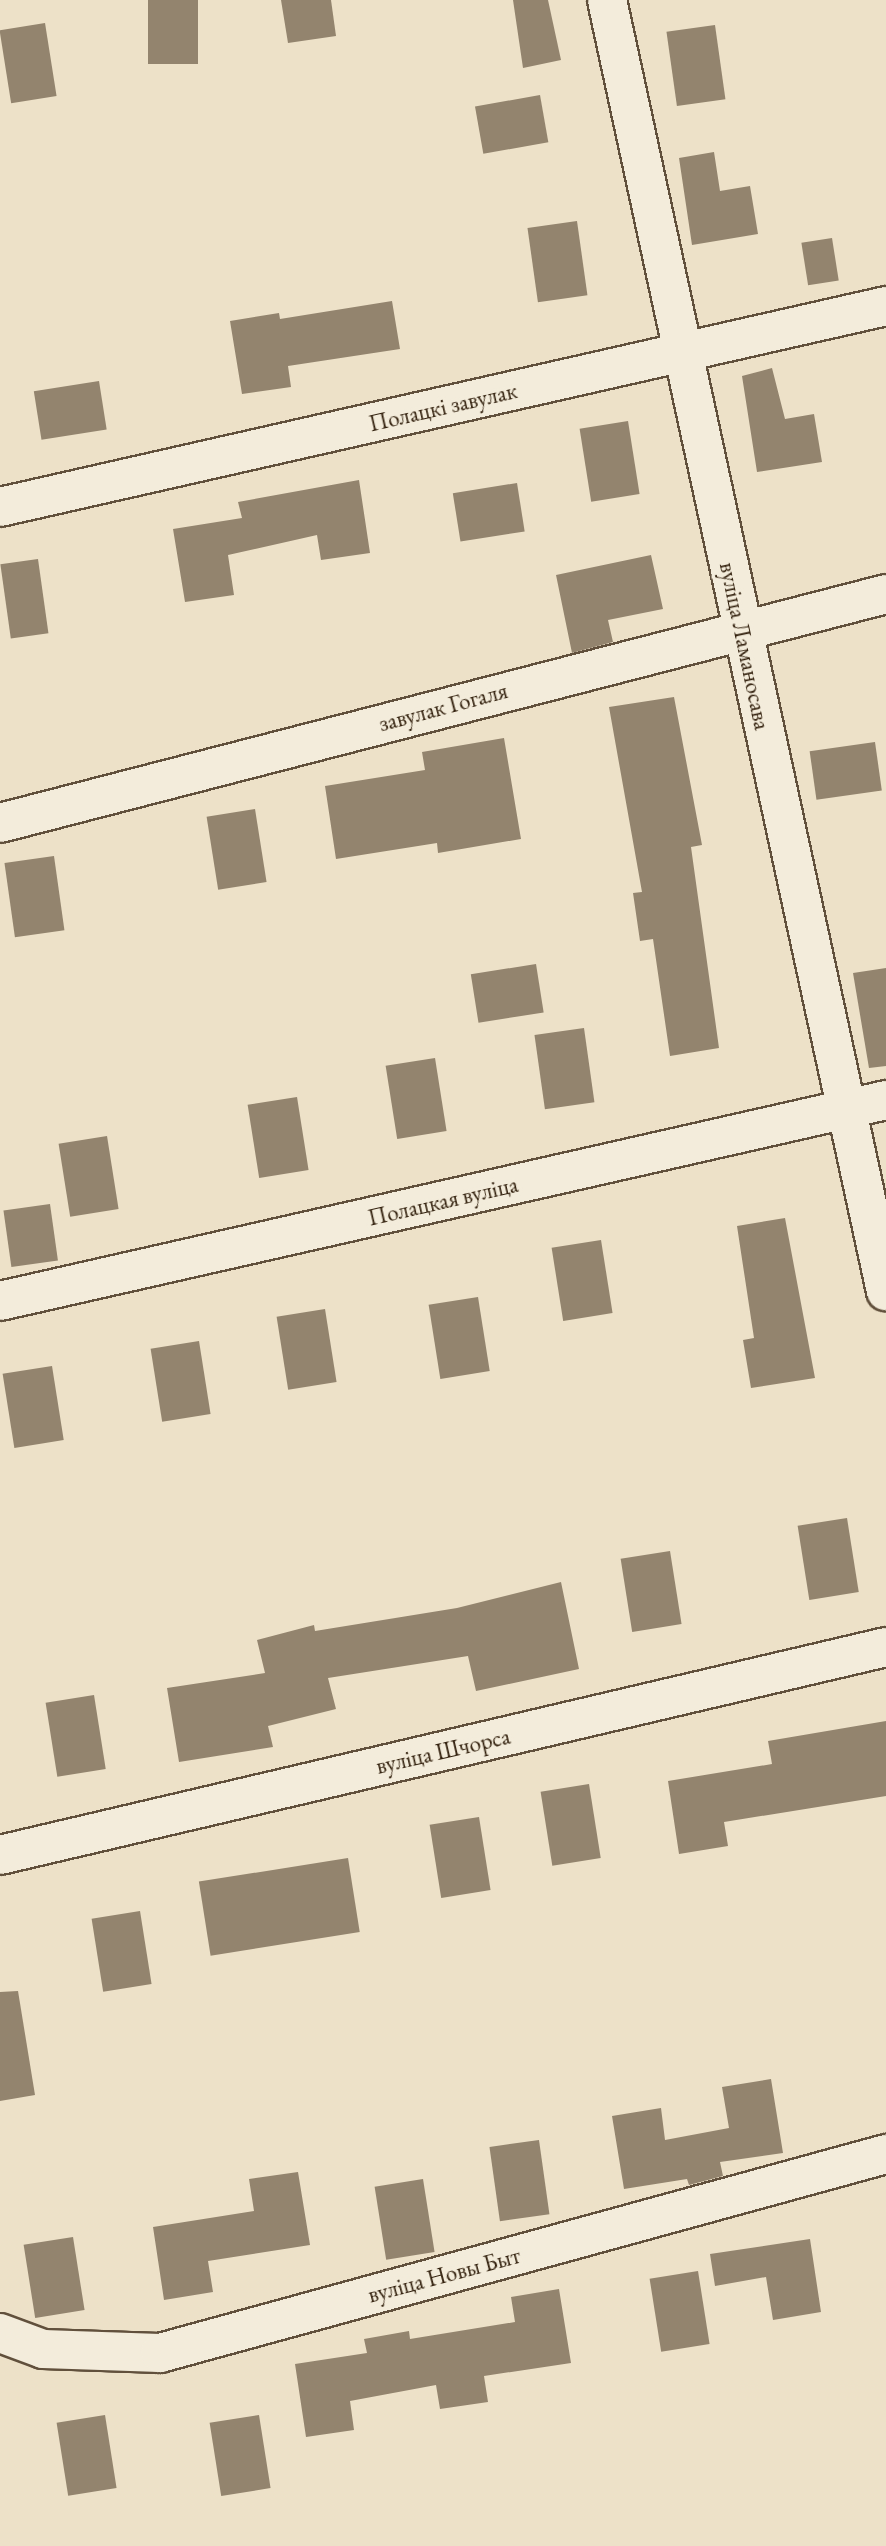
<!DOCTYPE html>
<meta charset="utf-8">
<style>
body{margin:0}
#map{position:relative;width:886px;height:2546px;overflow:hidden;background:#ede1c8;font-family:"EB Garamond",serif}
div>[style]{position:absolute}
.building>*{inset:0;background:#93846e;transform-origin:0 0}
.roads{filter:drop-shadow(2px 0 #61503c) drop-shadow(-2px 0 #61503c) drop-shadow(0 2px #61503c) drop-shadow(0 -2px #61503c)}
.street>*{height:38px;margin:-19px;padding:0 19px;transform-origin:19px;border-radius:19px;background:#f3ecdb}
span{translate:-50% -50%;white-space:nowrap;text-align:center;line-height:1.15;-webkit-text-stroke:7px #f3ecdb;paint-order:stroke}
.street-label{font-size:23px;color:#32200d}
</style>
<div id="map">
<div class="building">
<i style="left:148px;top:0;width:50px;height:64px"></i>
<i style="clip-path:polygon(281px 0,331px 0,336px 36px,288px 43px)"></i>
<i style="clip-path:polygon(513px 0,548px 0,561px 60px,523px 68px)"></i>
<i style="left:45px;top:23px;width:74px;height:46px;rotate:81deg"></i>
<i style="left:715px;top:25px;width:75px;height:49px;rotate:82deg"></i>
<i style="left:540px;top:95px;width:48px;height:66px;rotate:80deg"></i>
<i style="clip-path:polygon(714px 152px,720px 191px,750px 186px,758px 234px,692px 245px,679px 158px)"></i>
<i style="left:577px;top:221px;width:75px;height:50px;rotate:82deg"></i>
<i style="left:832px;top:238px;width:43px;height:31px;rotate:81deg"></i>
<i style="clip-path:polygon(392px 301px,400px 349px,288px 366px,291px 387px,242px 394px,230px 321px,279px 313px,280px 319px)"></i>
<i style="clip-path:polygon(772px 368px,785px 419px,814px 414px,822px 462px,757px 472px,742px 376px)"></i>
<i style="left:99px;top:381px;width:49px;height:66px;rotate:81deg"></i>
<i style="left:628px;top:421px;width:74px;height:49px;rotate:81deg"></i>
<i style="clip-path:polygon(359px 480px,370px 553px,321px 560px,317px 535px,228px 555px,234px 595px,185px 602px,173px 529px,242px 518px,238px 502px)"></i>
<i style="left:517px;top:483px;width:49px;height:65px;rotate:81deg"></i>
<i style="clip-path:polygon(651px 555px,663px 609px,608px 620px,613px 642px,572px 653px,556px 575px)"></i>
<i style="left:38px;top:559px;width:75px;height:38px;rotate:82deg"></i>
<i style="clip-path:polygon(674px 697px,702px 845px,691px 847px,719px 1048px,670px 1056px,653px 939px,640px 941px,633px 893px,642px 892px,609px 707px)"></i>
<i style="clip-path:polygon(504px 738px,521px 839px,438px 853px,437px 843px,336px 859px,325px 786px,425px 770px,422px 752px)"></i>
<i style="left:875px;top:742px;width:49px;height:66px;rotate:82deg"></i>
<i style="left:255px;top:809px;width:74px;height:49px;rotate:81deg"></i>
<i style="left:54px;top:856px;width:75px;height:50px;rotate:82deg"></i>
<i style="left:536px;top:964px;width:49px;height:66px;rotate:81deg"></i>
<i style="clip-path:polygon(886px 968px,886px 1066px,869px 1068px,853px 973px)"></i>
<i style="left:584px;top:1028px;width:75px;height:50px;rotate:82deg"></i>
<i style="left:435px;top:1058px;width:74px;height:50px;rotate:81deg"></i>
<i style="left:297px;top:1097px;width:74px;height:50px;rotate:81deg"></i>
<i style="left:107px;top:1136px;width:74px;height:49px;rotate:81deg"></i>
<i style="left:50px;top:1204px;width:57px;height:47px;rotate:82deg"></i>
<i style="clip-path:polygon(785px 1218px,815px 1378px,751px 1388px,743px 1340px,754px 1338px,737px 1226px)"></i>
<i style="left:601px;top:1240px;width:74px;height:50px;rotate:81deg"></i>
<i style="left:478px;top:1297px;width:75px;height:50px;rotate:81deg"></i>
<i style="left:325px;top:1309px;width:74px;height:49px;rotate:81deg"></i>
<i style="left:199px;top:1341px;width:74px;height:49px;rotate:81deg"></i>
<i style="left:52px;top:1366px;width:75px;height:50px;rotate:81deg"></i>
<i style="left:847px;top:1518px;width:75px;height:50px;rotate:81deg"></i>
<i style="left:670px;top:1551px;width:74px;height:50px;rotate:81deg"></i>
<i style="clip-path:polygon(561px 1582px,579px 1669px,476px 1691px,468px 1656px,328px 1678px,336px 1709px,268px 1726px,273px 1747px,179px 1762px,167px 1688px,265px 1673px,257px 1640px,314px 1625px,315px 1631px,457px 1608px)"></i>
<i style="left:94px;top:1695px;width:75px;height:49px;rotate:81deg"></i>
<i style="clip-path:polygon(886px 1721px,886px 1796px,724px 1822px,728px 1846px,679px 1854px,668px 1781px,772px 1764px,768px 1741px)"></i>
<i style="left:589px;top:1784px;width:75px;height:49px;rotate:81deg"></i>
<i style="left:479px;top:1817px;width:74px;height:50px;rotate:81deg"></i>
<i style="left:348px;top:1858px;width:75px;height:151px;rotate:81deg"></i>
<i style="left:140px;top:1911px;width:74px;height:49px;rotate:81deg"></i>
<i style="clip-path:polygon(18px 1991px,35px 2095px,0 2101px,0 1992px)"></i>
<i style="clip-path:polygon(771px 2079px,783px 2153px,720px 2162px,723px 2176px,689px 2185px,687px 2179px,624px 2189px,612px 2116px,661px 2108px,665px 2140px,729px 2128px,722px 2087px)"></i>
<i style="left:539px;top:2140px;width:75px;height:50px;rotate:82deg"></i>
<i style="clip-path:polygon(298px 2172px,310px 2245px,208px 2261px,213px 2292px,164px 2300px,153px 2227px,254px 2211px,249px 2179px)"></i>
<i style="left:423px;top:2179px;width:74px;height:49px;rotate:81deg"></i>
<i style="left:73px;top:2237px;width:74px;height:50px;rotate:81deg"></i>
<i style="clip-path:polygon(810px 2239px,821px 2312px,773px 2320px,766px 2277px,715px 2286px,710px 2254px)"></i>
<i style="left:698px;top:2271px;width:74px;height:49px;rotate:81deg"></i>
<i style="clip-path:polygon(559px 2289px,571px 2363px,484px 2376px,488px 2402px,440px 2409px,436px 2385px,350px 2401px,354px 2430px,306px 2437px,295px 2364px,367px 2353px,364px 2339px,409px 2331px,410px 2339px,515px 2322px,511px 2297px)"></i>
<i style="left:105px;top:2415px;width:74px;height:49px;rotate:81deg"></i>
<i style="left:259px;top:2415px;width:74px;height:50px;rotate:81deg"></i>
</div>
<div class="roads">
<div class="street">
<i style="left:607px;top:0;width:1321px;rotate:77.81deg"></i>
<i style="left:0;top:507px;width:909px;rotate:-12.78deg"></i>
<i style="left:0;top:823px;width:915px;rotate:-14.49deg"></i>
<i style="left:0;top:1301px;width:909px;rotate:-12.78deg"></i>
<i style="left:0;top:1855px;width:910px;rotate:-13.21deg"></i>
<i style="left:0;top:2333px;width:46px;rotate:20.4deg"></i>
<i style="left:43px;top:2349px;width:117px;rotate:2deg"></i>
<i style="left:160px;top:2353px;width:753px;rotate:-15.33deg"></i>
</div>
</div>
<div class="street-label">
<span style="left:443px;top:407px;rotate:-13deg">Полацкі завулак</span>
<span style="left:745px;top:646px;rotate:78deg">вуліца Ламаносава</span>
<span style="left:443px;top:707px;rotate:-15deg">завулак Гогаля</span>
<span style="left:443px;top:1201px;rotate:-13deg">Полацкая вуліца</span>
<span style="left:443px;top:1751px;rotate:-13deg">вуліца Шчорса</span>
<span style="left:444px;top:2275px;rotate:-15deg">вуліца Новы Быт</span>
</div>
</div>
